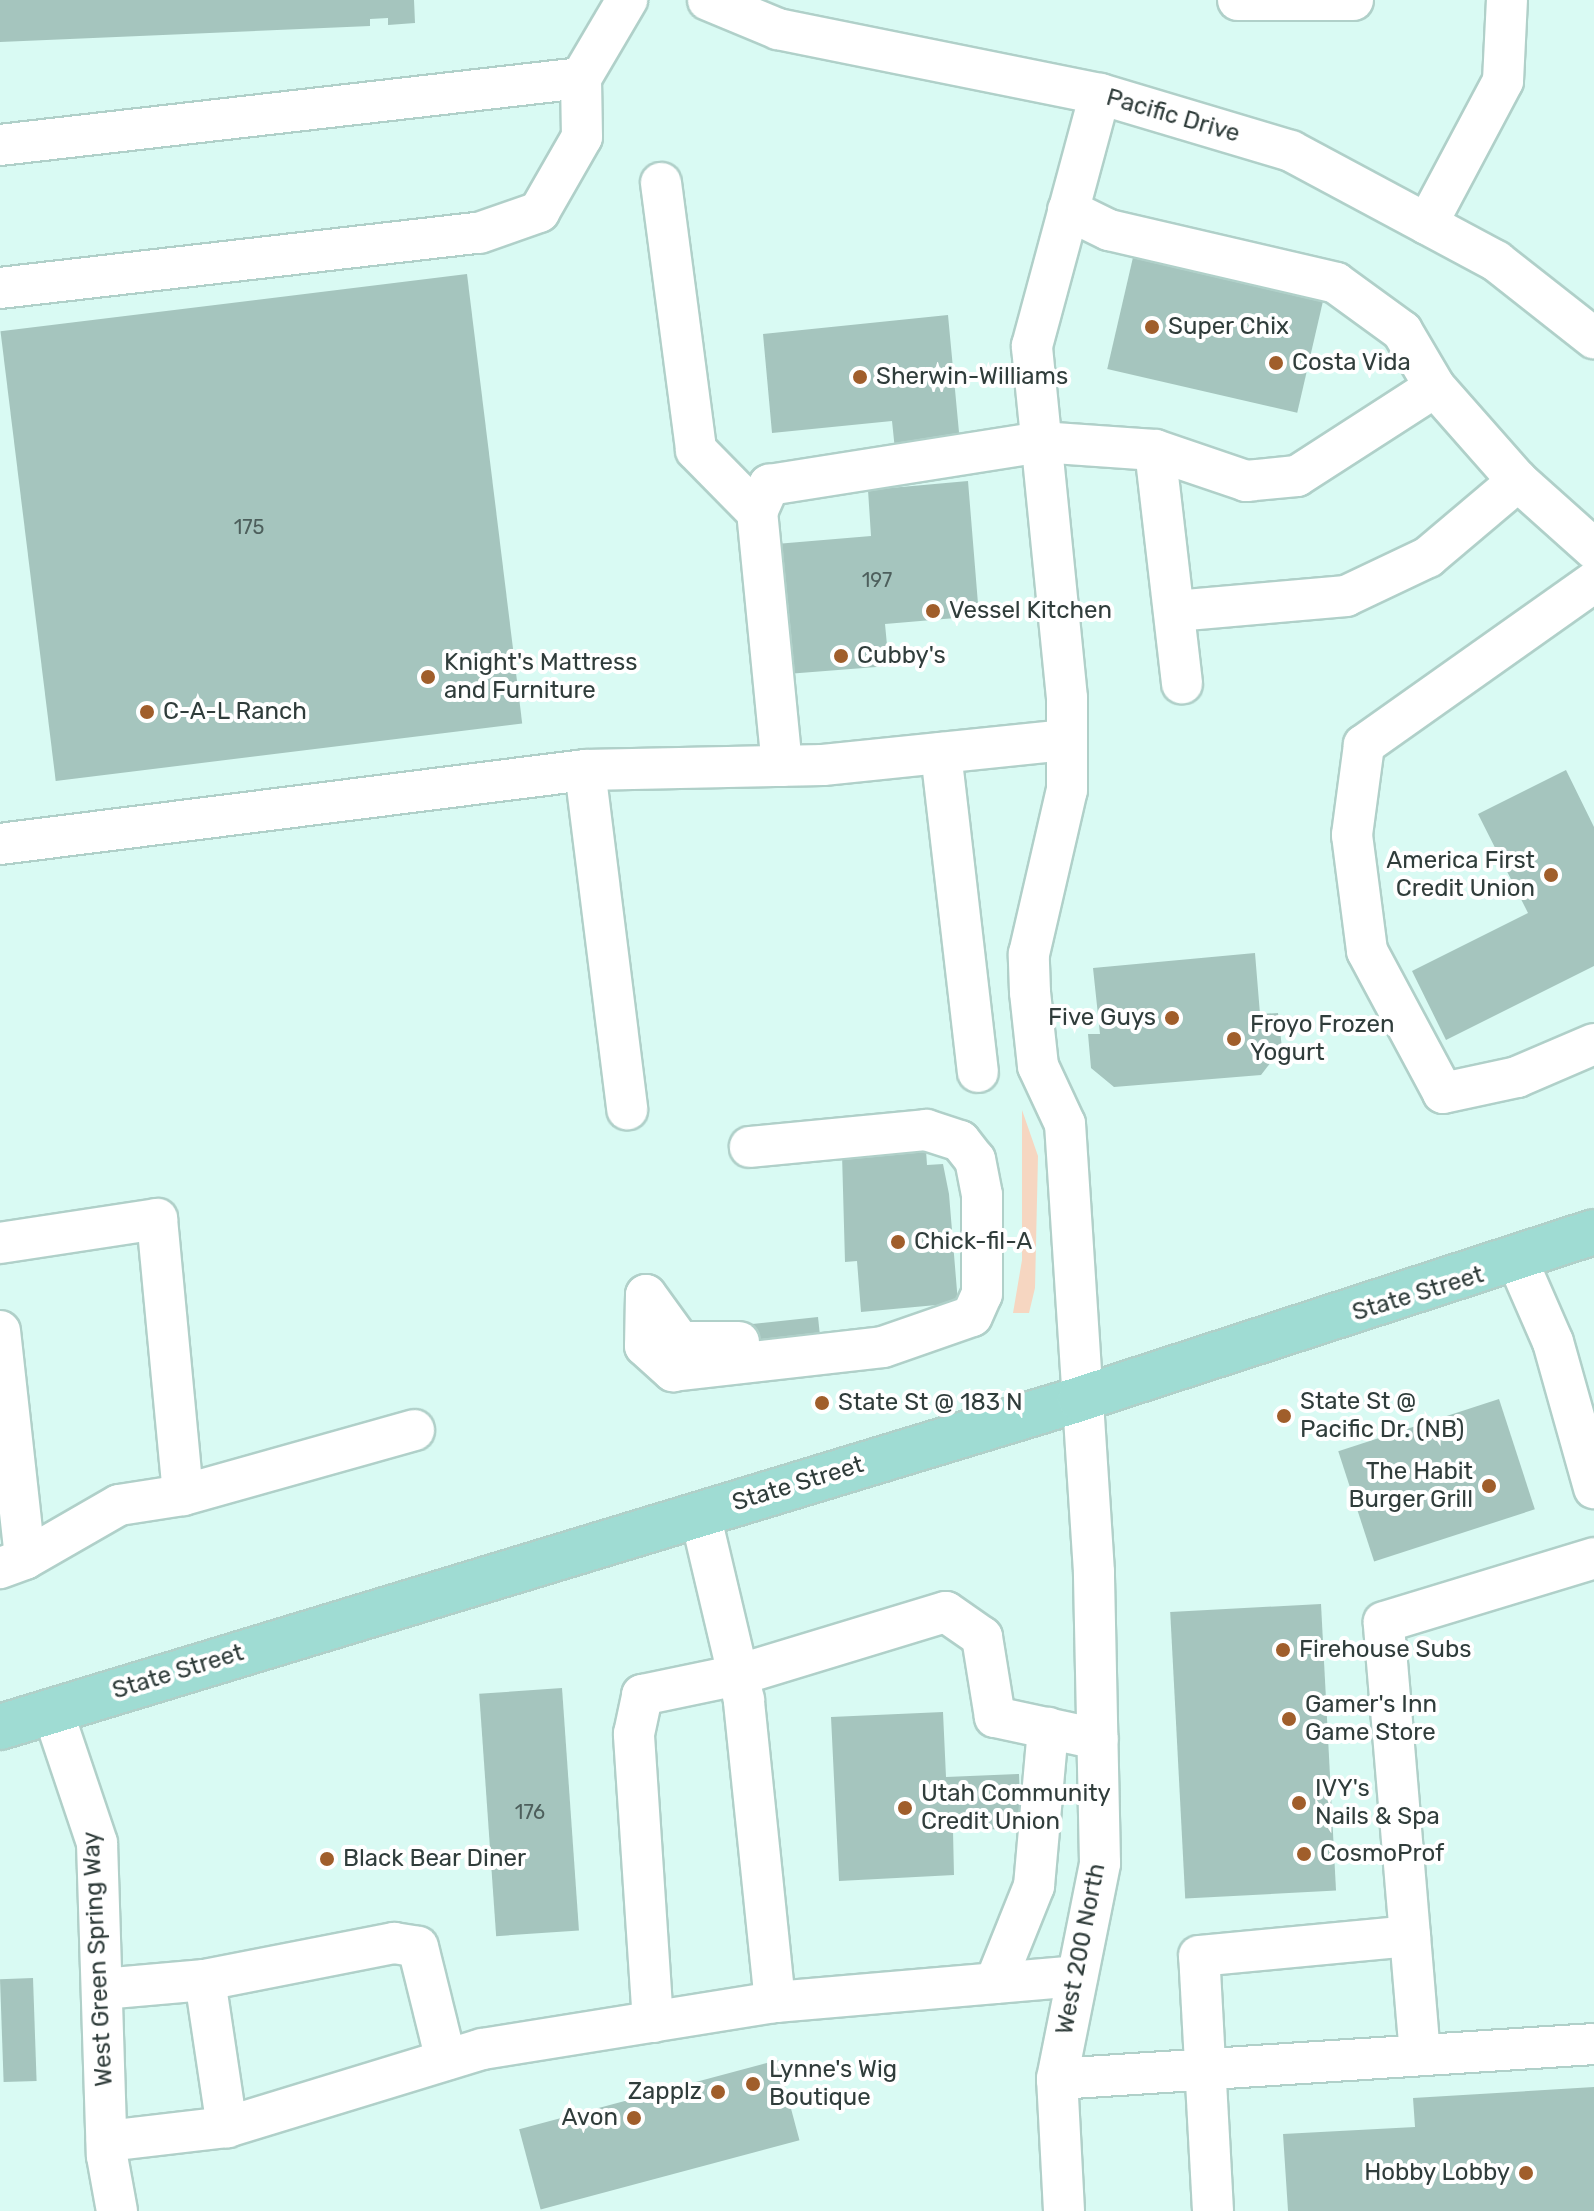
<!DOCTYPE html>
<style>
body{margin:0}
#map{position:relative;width:1594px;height:2211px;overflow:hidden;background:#d9faf3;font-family:Rubik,sans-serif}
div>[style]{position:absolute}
.green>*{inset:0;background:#f6d6c1}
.building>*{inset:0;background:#a5c5be;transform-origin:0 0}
.roads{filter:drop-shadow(2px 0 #b0d0c9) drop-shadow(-2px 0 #b0d0c9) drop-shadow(0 2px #b0d0c9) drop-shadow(0 -2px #b0d0c9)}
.minor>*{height:40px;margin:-20px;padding:0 20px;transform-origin:20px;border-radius:20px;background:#fff}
.major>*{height:44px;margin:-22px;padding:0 22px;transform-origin:22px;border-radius:22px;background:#9fdcd3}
.dots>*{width:22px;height:22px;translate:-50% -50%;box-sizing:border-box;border:4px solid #fff;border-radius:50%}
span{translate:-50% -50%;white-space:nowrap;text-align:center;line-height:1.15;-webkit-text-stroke:8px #fff;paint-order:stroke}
.number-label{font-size:20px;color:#4d5f5c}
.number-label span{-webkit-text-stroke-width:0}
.street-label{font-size:24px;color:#303d3b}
.poi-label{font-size:24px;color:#303d3b}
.left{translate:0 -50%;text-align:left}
.right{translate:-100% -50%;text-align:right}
</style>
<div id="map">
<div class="green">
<i style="clip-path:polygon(1022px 1110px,1038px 1156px,1035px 1288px,1029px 1313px,1013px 1313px,1022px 1260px)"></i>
</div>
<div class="building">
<i style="clip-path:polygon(0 0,414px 0,415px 23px,388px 25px,388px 18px,370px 19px,370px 26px,0 42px)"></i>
<i style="left:1134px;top:253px;width:195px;height:119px;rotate:13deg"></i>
<i style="left:467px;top:274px;width:453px;height:470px;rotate:83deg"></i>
<i style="clip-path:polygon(948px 315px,960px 443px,895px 450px,892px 421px,772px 433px,763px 334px)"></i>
<i style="clip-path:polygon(968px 481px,979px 616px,885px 624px,889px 666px,787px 674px,776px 544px,871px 536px,868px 490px)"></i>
<i style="clip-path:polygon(1566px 770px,1594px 827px,1594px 966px,1446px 1040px,1412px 971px,1528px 913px,1478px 814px)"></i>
<i style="clip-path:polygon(1255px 953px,1260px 1014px,1278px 1013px,1282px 1048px,1261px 1075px,1114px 1087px,1091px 1068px,1088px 1034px,1100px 1034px,1093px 968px)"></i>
<i style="clip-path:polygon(926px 1150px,927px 1165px,943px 1164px,949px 1194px,958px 1303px,861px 1312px,857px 1261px,845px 1262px,842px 1154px)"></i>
<i style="clip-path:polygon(818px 1317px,823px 1364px,716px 1328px)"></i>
<i style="left:1499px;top:1399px;width:116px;height:169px;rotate:72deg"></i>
<i style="left:1321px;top:1604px;width:287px;height:151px;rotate:87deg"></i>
<i style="left:562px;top:1688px;width:243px;height:83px;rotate:86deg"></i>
<i style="clip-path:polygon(943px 1712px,946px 1777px,1019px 1774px,1021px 1828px,953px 1831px,954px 1875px,839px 1881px,831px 1717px)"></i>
<i style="left:33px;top:1978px;width:103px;height:33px;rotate:88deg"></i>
<i style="left:778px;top:2060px;width:83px;height:268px;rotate:75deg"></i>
<i style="clip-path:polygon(1594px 2087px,1594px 2211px,1288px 2211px,1283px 2134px,1415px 2127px,1413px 2098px)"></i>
</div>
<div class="roads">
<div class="minor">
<i style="left:708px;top:0;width:76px;rotate:22.5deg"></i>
<i style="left:778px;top:29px;width:328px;rotate:11.4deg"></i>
<i style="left:1100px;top:94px;width:199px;rotate:16.6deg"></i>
<i style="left:1291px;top:151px;width:233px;rotate:28.2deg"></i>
<i style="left:1496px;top:261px;width:125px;rotate:38.2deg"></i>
<i style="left:1238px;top:0;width:115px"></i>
<i style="left:0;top:145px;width:585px;rotate:-6.58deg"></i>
<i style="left:661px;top:183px;width:269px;rotate:82.5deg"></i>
<i style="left:696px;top:450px;width:87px;rotate:45.5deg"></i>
<i style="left:1068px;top:210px;width:46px;rotate:26deg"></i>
<i style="left:1109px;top:230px;width:233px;rotate:13.1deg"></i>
<i style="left:1336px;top:283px;width:82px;rotate:36deg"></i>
<i style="left:1402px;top:331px;width:65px;rotate:59.5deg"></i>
<i style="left:1427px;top:224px;width:162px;rotate:-62deg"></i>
<i style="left:1503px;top:81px;width:81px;rotate:-87.2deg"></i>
<i style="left:0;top:288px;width:482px;rotate:-6.6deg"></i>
<i style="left:479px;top:233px;width:64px;rotate:-19.3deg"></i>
<i style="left:539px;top:212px;width:86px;rotate:-60.2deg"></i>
<i style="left:582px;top:137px;width:59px;rotate:-91deg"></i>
<i style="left:581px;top:78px;width:91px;rotate:-59.5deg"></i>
<i style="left:1155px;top:450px;width:235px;rotate:83.4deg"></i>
<i style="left:1594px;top:582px;width:282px;rotate:144.7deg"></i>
<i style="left:1364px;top:745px;width:91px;rotate:97.6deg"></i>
<i style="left:1352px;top:835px;width:117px;rotate:82.6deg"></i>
<i style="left:1367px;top:951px;width:161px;rotate:61.8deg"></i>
<i style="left:1443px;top:1093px;width:76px;rotate:-12.2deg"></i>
<i style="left:1517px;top:1077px;width:84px;rotate:-23.2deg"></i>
<i style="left:1175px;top:611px;width:172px;rotate:-5deg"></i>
<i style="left:1346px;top:596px;width:91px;rotate:-25.4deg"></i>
<i style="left:1428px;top:557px;width:118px;rotate:-40.2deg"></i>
<i style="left:941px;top:753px;width:321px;rotate:83.4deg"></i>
<i style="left:782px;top:766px;width:255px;rotate:-95.6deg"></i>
<i style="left:757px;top:512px;width:30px;rotate:-66deg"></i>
<i style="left:769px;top:485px;width:274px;rotate:-9deg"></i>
<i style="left:1040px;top:442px;width:115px;rotate:4deg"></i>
<i style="left:1155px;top:450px;width:96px;rotate:18.8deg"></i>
<i style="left:1246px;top:481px;width:51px;rotate:-5.6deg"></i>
<i style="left:1297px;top:476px;width:164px;rotate:-32.8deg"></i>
<i style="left:1435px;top:387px;width:125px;rotate:48.6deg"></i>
<i style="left:1518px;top:481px;width:102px;rotate:41.8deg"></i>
<i style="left:585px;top:770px;width:342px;rotate:82.9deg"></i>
<i style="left:0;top:844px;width:590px;rotate:-7.21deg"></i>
<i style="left:585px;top:770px;width:238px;rotate:-1.2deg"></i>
<i style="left:823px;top:765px;width:245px;rotate:-5.9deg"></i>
<i style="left:0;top:1243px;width:159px;rotate:-8.7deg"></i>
<i style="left:157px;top:1219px;width:277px;rotate:84.6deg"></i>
<i style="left:183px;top:1495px;width:240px;rotate:-15.7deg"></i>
<i style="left:1518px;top:1262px;width:87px;rotate:66.4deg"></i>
<i style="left:1553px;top:1342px;width:152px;rotate:74.3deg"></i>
<i style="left:646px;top:1295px;width:51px;rotate:91.1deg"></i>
<i style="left:645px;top:1346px;width:38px;rotate:42deg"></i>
<i style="left:673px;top:1371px;width:211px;rotate:-6.5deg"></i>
<i style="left:883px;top:1347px;width:94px;rotate:-19.2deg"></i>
<i style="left:972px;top:1316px;width:24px;rotate:-66deg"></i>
<i style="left:982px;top:1294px;width:99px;rotate:-90deg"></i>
<i style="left:982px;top:1195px;width:36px;rotate:-101deg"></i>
<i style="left:975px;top:1160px;width:24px;rotate:-128deg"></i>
<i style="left:960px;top:1141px;width:36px;rotate:-162deg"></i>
<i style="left:926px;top:1130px;width:177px;rotate:174.5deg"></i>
<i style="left:646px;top:1295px;width:58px;rotate:54.1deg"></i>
<i style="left:680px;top:1342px;width:59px"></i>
<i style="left:0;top:1331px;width:229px;rotate:83.7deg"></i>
<i style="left:25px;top:1559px;width:27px;rotate:160deg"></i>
<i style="left:25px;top:1559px;width:108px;rotate:-29.9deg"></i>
<i style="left:119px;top:1505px;width:65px;rotate:-8.9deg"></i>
<i style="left:53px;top:1712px;width:138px;rotate:71.4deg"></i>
<i style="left:97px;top:1843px;width:313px;rotate:88.2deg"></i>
<i style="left:107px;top:2156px;width:56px;rotate:79.7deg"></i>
<i style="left:205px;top:1980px;width:193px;rotate:-11.1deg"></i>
<i style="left:394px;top:1943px;width:24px;rotate:9deg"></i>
<i style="left:418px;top:1947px;width:116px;rotate:76.1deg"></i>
<i style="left:995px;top:1983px;width:105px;rotate:-68.1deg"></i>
<i style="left:1034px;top:1886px;width:159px;rotate:-84.9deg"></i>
<i style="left:102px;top:1989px;width:103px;rotate:-5deg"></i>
<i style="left:205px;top:1980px;width:149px;rotate:81.5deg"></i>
<i style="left:227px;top:2127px;width:121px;rotate:173.3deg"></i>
<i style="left:775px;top:2002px;width:303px;rotate:-4.9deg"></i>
<i style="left:653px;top:2022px;width:289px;rotate:-93.8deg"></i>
<i style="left:634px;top:1734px;width:40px;rotate:-78deg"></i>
<i style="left:642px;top:1695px;width:98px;rotate:-11.8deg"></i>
<i style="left:738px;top:1675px;width:217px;rotate:-16.9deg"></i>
<i style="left:946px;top:1612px;width:44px;rotate:34.8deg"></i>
<i style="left:982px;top:1637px;width:81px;rotate:80.8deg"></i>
<i style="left:995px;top:1717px;width:105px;rotate:12.1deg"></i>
<i style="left:1420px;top:2055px;width:434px;rotate:-94.8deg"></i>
<i style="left:1384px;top:1622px;width:220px;rotate:-16.9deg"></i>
<i style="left:1057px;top:2079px;width:538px;rotate:-3.73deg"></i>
<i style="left:227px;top:2127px;width:267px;rotate:-17deg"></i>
<i style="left:482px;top:2049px;width:297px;rotate:-9.1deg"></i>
<i style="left:775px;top:2002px;width:304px;rotate:-95.9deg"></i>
<i style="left:744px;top:1700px;width:191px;rotate:-103.3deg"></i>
<i style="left:1064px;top:2211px;width:132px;rotate:-93deg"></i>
<i style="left:1057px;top:2079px;width:220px;rotate:-78.7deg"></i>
<i style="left:1100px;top:1863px;width:291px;rotate:-91.2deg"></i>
<i style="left:1094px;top:1572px;width:449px;rotate:-93.7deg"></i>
<i style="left:1065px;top:1124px;width:64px;rotate:-115deg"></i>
<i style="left:1038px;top:1066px;width:74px;rotate:-96.2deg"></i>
<i style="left:1030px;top:992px;width:38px;rotate:-92deg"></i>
<i style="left:1029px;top:954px;width:168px;rotate:-77deg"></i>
<i style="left:1067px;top:790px;width:92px;rotate:-90deg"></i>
<i style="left:1067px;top:698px;width:354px;rotate:-95.7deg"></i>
<i style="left:1032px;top:346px;width:261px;rotate:-74.9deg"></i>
<i style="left:1213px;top:2211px;width:255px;rotate:-93.1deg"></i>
<i style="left:1199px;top:1956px;width:212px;rotate:-5.4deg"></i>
</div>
<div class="major">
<i style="left:0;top:1727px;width:1129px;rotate:-16.89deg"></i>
<i style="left:1080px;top:1399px;width:540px;rotate:-18deg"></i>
</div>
</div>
<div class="dots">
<i style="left:1152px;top:327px;background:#a05e2b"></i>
<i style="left:1276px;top:363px;background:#a05e2b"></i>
<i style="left:860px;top:377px;background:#a05e2b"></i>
<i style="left:933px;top:611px;background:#a05e2b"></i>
<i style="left:841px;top:656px;background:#a05e2b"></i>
<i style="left:428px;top:677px;background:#a05e2b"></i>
<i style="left:147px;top:712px;background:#a05e2b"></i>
<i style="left:1551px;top:875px;background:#a05e2b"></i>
<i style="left:1172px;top:1018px;background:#a05e2b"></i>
<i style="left:1234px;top:1039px;background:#a05e2b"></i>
<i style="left:898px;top:1242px;background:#a05e2b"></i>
<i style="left:822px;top:1403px;background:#a05e2b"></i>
<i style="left:1284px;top:1416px;background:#a05e2b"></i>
<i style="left:1489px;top:1486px;background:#a05e2b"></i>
<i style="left:1283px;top:1650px;background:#a05e2b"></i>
<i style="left:1289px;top:1719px;background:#a05e2b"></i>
<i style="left:1299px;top:1803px;background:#a05e2b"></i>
<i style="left:905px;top:1808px;background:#a05e2b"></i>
<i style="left:1304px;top:1854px;background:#a05e2b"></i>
<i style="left:327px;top:1859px;background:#a05e2b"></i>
<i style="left:753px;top:2084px;background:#a05e2b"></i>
<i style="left:718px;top:2092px;background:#a05e2b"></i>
<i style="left:634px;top:2118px;background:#a05e2b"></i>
<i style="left:1526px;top:2173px;background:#a05e2b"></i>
</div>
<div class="number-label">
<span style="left:249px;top:527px">175</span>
<span style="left:877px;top:580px">197</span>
<span style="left:530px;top:1812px">176</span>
</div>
<div class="street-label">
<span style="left:1173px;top:116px;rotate:16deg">Pacific Drive</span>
<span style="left:1418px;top:1294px;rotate:-17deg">State Street</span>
<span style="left:798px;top:1484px;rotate:-17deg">State Street</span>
<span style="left:178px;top:1672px;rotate:-17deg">State Street</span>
<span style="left:1081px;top:1949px;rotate:-79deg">West 200 North</span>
<span style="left:98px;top:1959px;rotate:-93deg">West Green Spring Way</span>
</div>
<div class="poi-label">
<span class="left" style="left:1168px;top:327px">Super Chix</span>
<span class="left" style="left:1292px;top:363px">Costa Vida</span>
<span class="left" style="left:876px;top:377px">Sherwin-Williams</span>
<span class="left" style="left:949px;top:611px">Vessel Kitchen</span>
<span class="left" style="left:857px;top:656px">Cubby's</span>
<span class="left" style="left:444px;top:677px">Knight's Mattress<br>and Furniture</span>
<span class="left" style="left:163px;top:712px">C-A-L Ranch</span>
<span class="right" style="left:1535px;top:875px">America First<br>Credit Union</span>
<span class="right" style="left:1156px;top:1018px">Five Guys</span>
<span class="left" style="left:1250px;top:1039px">Froyo Frozen<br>Yogurt</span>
<span class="left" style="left:914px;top:1242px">Chick-fil-A</span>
<span class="left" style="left:1300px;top:1416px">State St @<br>Pacific Dr. (NB)</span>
<span class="left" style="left:838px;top:1403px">State St @ 183 N</span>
<span class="right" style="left:1473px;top:1486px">The Habit<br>Burger Grill</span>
<span class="left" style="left:1299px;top:1650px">Firehouse Subs</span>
<span class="left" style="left:1305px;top:1719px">Gamer's Inn<br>Game Store</span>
<span class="left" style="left:1315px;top:1803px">IVY's<br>Nails &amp; Spa</span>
<span class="left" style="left:921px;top:1808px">Utah Community<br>Credit Union</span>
<span class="left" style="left:1320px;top:1854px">CosmoProf</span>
<span class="left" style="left:343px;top:1859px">Black Bear Diner</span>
<span class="left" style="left:769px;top:2084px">Lynne's Wig<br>Boutique</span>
<span class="right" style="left:702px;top:2092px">Zapplz</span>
<span class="right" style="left:618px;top:2118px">Avon</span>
<span class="right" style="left:1510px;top:2173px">Hobby Lobby</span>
</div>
</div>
